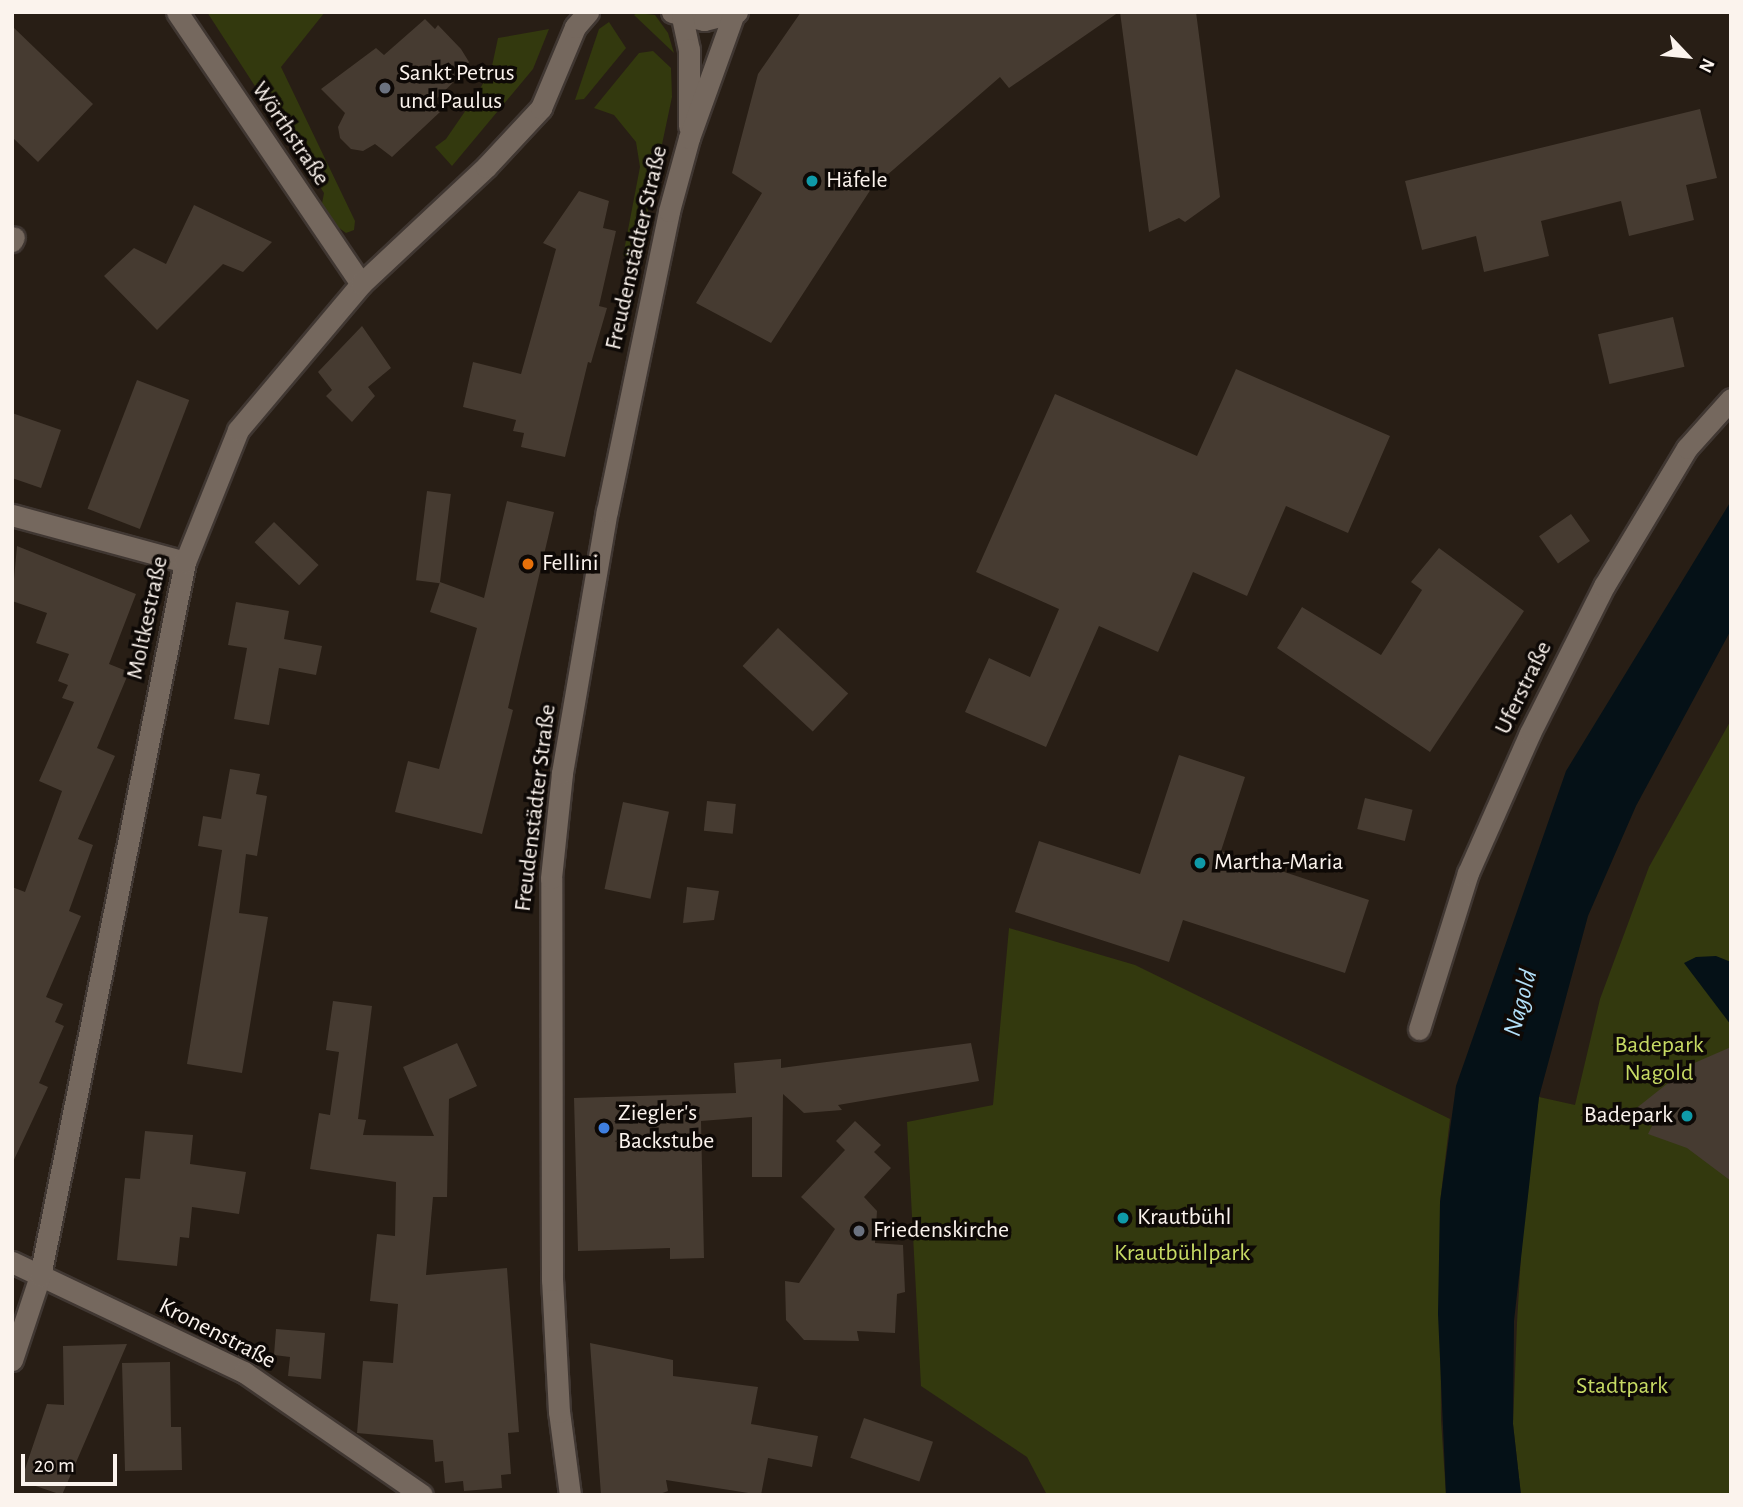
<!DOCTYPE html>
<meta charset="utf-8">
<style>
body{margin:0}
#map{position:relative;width:1743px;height:1507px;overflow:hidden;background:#281e15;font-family:"Alegreya Sans",sans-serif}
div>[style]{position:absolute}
.green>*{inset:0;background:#33390e}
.water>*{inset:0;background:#051117}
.building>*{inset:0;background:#463b31;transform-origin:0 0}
.roads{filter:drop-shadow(2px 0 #403732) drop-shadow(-2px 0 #403732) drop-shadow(0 2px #403732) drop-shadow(0 -2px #403732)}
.minor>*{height:21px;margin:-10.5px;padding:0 10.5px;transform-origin:10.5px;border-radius:10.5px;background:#75685e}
.dots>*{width:19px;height:19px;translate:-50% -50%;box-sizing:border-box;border:4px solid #0e0906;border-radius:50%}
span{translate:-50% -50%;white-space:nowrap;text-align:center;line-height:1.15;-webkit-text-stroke:7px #0e0906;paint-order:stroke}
.poi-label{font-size:24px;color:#fbf3ed}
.left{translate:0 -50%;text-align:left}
.right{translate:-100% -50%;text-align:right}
.street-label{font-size:24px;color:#fbf3ed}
.park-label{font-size:24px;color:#c7da64}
.water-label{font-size:26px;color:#b3e0f9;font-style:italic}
.frame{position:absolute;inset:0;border:14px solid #fbf3ed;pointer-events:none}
.north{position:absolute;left:1652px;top:21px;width:70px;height:70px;-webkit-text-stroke:5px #0e0906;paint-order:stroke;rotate:116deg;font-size:19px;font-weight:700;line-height:28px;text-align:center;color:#fbf3ed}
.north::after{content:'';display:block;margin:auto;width:24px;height:32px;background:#fbf3ed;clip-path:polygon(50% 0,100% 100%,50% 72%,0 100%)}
.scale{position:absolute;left:21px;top:1454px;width:96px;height:32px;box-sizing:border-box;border:4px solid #fbf3ed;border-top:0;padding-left:9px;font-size:21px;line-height:24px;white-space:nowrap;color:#fbf3ed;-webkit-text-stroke:5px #0e0906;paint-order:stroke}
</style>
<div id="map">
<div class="green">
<i style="clip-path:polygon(207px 12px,325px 12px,281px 67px,355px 221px,354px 230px,346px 233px,320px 214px,324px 193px)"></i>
<i style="clip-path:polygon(637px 13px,655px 15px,668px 33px,674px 53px,634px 15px)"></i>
<i style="clip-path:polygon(609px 22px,626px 48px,584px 99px,575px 100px,599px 29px)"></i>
<i style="clip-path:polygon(549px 29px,533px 69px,452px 166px,435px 147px,446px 139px,479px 91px,492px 66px,498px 38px)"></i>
<i style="clip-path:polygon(653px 51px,671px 68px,672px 97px,638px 258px,623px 256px,640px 167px,636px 142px,614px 115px,594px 108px,639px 53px)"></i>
<i style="clip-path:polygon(1731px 720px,1731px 1495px,1521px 1495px,1513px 1424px,1517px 1323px,1524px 1204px,1539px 1097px,1575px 1105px,1600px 999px,1649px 867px)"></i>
<i style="clip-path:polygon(1009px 928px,1135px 965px,1450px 1119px,1440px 1202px,1441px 1420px,1446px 1495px,1047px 1495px,1027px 1457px,921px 1386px,907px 1122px,993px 1105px)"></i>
</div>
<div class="water">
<i style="clip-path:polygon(1731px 501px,1731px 630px,1636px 806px,1588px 916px,1539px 1097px,1514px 1321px,1513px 1424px,1521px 1495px,1446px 1495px,1438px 1314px,1440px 1202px,1456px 1086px,1566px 771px)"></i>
<i style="clip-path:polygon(1716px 956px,1731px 962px,1731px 1025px,1684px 963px,1696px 957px)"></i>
</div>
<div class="building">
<i style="clip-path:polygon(801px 12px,1119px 12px,1009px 88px,1000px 77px,871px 189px,771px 343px,696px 303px,762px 193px,732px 173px,758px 74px)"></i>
<i style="clip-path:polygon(1120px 12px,1196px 12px,1220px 197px,1185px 222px,1179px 218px,1149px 232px)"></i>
<i style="clip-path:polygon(425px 19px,435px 29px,438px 25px,461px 49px,469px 62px,463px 73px,431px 104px,440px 112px,392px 157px,375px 144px,363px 151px,351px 149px,340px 138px,338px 127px,345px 113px,321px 89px,376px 48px,384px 55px)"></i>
<i style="clip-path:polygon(12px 26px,93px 104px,38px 162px,12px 137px)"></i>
<i style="clip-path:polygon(1700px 109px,1717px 178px,1686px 185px,1694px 220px,1629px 236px,1621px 201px,1541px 221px,1549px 256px,1484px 272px,1476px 236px,1422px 250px,1405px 181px)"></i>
<i style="clip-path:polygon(579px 191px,609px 201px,603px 228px,616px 231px,599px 306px,607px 308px,591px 363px,588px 362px,565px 457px,521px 447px,524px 433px,513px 431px,516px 420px,463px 407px,473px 362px,521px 374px,556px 249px,543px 243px)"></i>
<i style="clip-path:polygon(194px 205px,272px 242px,243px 272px,223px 264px,157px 330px,104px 276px,134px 248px,166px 264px)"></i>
<i style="left:1673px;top:317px;width:51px;height:77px;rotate:77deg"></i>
<i style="clip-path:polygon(362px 326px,391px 368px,368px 387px,375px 396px,352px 422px,326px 396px,332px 390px,318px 372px)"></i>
<i style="clip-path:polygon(1236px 369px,1390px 436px,1348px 533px,1286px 506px,1247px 596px,1193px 572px,1158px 652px,1099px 626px,1046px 747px,965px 712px,989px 658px,1030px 677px,1059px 609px,976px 572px,1055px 394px,1197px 456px)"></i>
<i style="left:137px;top:380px;width:56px;height:138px;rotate:21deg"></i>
<i style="clip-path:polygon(12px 413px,61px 430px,41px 488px,12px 478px)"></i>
<i style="left:427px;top:491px;width:24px;height:90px;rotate:7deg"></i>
<i style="clip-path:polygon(507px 501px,554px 512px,508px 708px,513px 710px,482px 834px,395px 812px,408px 761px,439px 769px,477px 628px,430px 612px,440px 582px,484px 598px)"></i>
<i style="left:1571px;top:514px;width:33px;height:39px;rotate:55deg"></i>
<i style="left:274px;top:522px;width:62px;height:28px;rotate:44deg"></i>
<i style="clip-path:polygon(17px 546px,136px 594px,109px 664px,129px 672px,97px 748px,115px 756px,78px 839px,93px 845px,69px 911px,81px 916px,46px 997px,63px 1004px,55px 1022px,64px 1026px,39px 1083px,48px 1087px,12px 1164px,12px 887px,25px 892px,62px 791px,39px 781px,74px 702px,62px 698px,68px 685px,58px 681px,69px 654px,36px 643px,47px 613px,12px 601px)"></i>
<i style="clip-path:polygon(1439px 548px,1524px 611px,1430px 752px,1277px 648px,1302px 607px,1381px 655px,1422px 590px,1411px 582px)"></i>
<i style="clip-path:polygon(236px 602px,289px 611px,284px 639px,322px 646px,316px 675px,279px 668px,269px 725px,234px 719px,247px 648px,228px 645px)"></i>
<i style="left:778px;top:628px;width:96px;height:52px;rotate:43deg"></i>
<i style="clip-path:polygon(1179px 755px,1245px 777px,1221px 851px,1369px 900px,1345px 973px,1183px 920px,1169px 962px,1015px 912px,1039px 841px,1140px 874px)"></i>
<i style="clip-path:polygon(230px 769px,260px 774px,256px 794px,267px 796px,257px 856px,246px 854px,239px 913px,268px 917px,242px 1073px,187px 1064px,222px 850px,198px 846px,203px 816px,221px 819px)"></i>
<i style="left:1365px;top:798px;width:49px;height:32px;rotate:14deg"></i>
<i style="left:707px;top:801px;width:29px;height:30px;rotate:6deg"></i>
<i style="left:623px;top:802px;width:47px;height:89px;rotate:12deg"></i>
<i style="clip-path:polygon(687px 887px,719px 891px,714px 920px,683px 923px)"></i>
<i style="clip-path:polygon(333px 1001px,372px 1006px,358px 1119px,366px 1120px,363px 1135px,434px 1136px,403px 1067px,457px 1043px,477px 1086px,449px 1099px,447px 1197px,433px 1197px,426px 1275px,507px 1268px,519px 1432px,508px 1433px,511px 1474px,501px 1475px,502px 1488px,464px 1491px,463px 1481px,445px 1483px,443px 1461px,435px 1462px,433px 1440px,357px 1433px,363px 1361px,393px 1363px,398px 1304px,370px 1301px,377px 1234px,395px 1236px,396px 1182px,310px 1169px,319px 1113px,330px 1115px,339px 1052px,326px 1050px)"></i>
<i style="clip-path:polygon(971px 1043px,979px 1081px,838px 1105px,842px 1110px,804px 1113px,783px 1094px,782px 1177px,752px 1177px,752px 1117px,701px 1121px,704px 1258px,670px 1259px,670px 1248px,578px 1251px,574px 1098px,736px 1093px,734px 1063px,781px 1059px,781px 1068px)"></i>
<i style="clip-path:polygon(1731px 1047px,1731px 1181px,1687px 1148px,1648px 1134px,1654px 1122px,1634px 1110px,1692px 1064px)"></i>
<i style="clip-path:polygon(855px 1121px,881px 1145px,874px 1152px,891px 1168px,864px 1197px,877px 1211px,875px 1243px,903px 1245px,905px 1292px,897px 1294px,895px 1333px,857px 1331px,859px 1341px,804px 1340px,786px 1320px,785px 1281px,799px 1283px,835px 1229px,801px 1197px,845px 1150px,836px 1141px)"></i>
<i style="clip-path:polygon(145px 1131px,193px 1135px,190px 1164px,246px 1172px,239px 1214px,192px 1207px,189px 1238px,180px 1237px,177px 1266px,117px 1260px,125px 1178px,140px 1179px)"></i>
<i style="clip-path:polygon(276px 1329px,325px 1333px,321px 1379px,288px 1376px,290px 1357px,274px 1355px)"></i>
<i style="clip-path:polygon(590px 1343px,673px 1360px,673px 1376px,758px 1387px,751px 1424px,818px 1436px,812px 1467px,768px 1458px,761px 1495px,666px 1480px,668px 1491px,657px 1495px,601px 1495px)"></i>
<i style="clip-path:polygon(127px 1344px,62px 1495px,21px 1481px,47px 1404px,64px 1405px,63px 1346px)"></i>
<i style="clip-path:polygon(170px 1362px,171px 1427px,181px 1427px,182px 1470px,125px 1471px,122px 1363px)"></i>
<i style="left:864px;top:1418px;width:73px;height:42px;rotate:19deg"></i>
</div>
<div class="roads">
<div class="minor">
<i style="left:177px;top:12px;width:328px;rotate:55.9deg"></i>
<i style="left:672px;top:12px;width:33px;rotate:14deg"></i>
<i style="left:704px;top:20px;width:34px;rotate:-14deg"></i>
<i style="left:682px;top:17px;width:33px;rotate:78deg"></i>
<i style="left:689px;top:49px;width:77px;rotate:90deg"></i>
<i style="left:12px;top:241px;width:4px;rotate:-63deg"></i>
<i style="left:12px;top:515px;width:179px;rotate:15.2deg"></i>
<i style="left:1419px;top:1029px;width:164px;rotate:-72.6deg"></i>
<i style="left:1468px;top:873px;width:153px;rotate:-66.1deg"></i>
<i style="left:1530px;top:733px;width:165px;rotate:-63.3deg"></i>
<i style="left:1604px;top:586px;width:161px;rotate:-59deg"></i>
<i style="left:1687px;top:448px;width:66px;rotate:-48.1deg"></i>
<i style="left:12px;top:1262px;width:257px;rotate:25.4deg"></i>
<i style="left:244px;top:1372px;width:216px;rotate:34.6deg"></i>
<i style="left:12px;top:1360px;width:89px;rotate:-71.6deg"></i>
<i style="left:40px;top:1276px;width:729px;rotate:-78.52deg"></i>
<i style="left:185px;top:562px;width:142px;rotate:-68.1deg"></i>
<i style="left:238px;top:430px;width:191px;rotate:-49.9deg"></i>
<i style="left:361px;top:284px;width:171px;rotate:-43.1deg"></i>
<i style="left:486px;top:167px;width:81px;rotate:-47deg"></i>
<i style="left:541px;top:108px;width:88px;rotate:-67.2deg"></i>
<i style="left:575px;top:27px;width:20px;rotate:-49deg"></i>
<i style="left:570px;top:1495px;width:84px;rotate:-97.5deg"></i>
<i style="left:559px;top:1412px;width:132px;rotate:-93deg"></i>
<i style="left:552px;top:1280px;width:402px;rotate:-90.1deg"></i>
<i style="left:551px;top:878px;width:106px;rotate:-84deg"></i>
<i style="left:562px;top:773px;width:266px;rotate:-80.3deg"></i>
<i style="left:607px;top:511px;width:306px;rotate:-78.3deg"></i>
<i style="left:669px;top:211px;width:76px;rotate:-74.7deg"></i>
<i style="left:689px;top:138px;width:130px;rotate:-70.2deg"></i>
</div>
</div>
<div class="dots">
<i style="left:385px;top:88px;background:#6b7280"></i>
<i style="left:812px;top:181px;background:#0f9aa8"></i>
<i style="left:528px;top:564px;background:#e8710a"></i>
<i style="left:1200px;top:863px;background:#0f9aa8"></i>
<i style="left:1687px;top:1116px;background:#0f9aa8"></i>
<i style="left:604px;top:1128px;background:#3f7fe0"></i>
<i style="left:1123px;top:1218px;background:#0f9aa8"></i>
<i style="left:859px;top:1231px;background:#6b7280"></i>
</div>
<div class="poi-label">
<span class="left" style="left:399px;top:88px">Sankt Petrus<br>und Paulus</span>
<span class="left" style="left:826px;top:181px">Häfele</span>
<span class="left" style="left:542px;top:564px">Fellini</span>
<span class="left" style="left:1214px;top:863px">Martha-Maria</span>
<span class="left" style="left:618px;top:1128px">Ziegler's<br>Backstube</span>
<span class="right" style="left:1673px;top:1116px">Badepark</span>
<span class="left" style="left:1137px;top:1218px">Krautbühl</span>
<span class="left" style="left:873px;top:1231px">Friedenskirche</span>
</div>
<div class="street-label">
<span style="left:290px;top:134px;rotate:56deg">Wörthstraße</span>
<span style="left:637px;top:248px;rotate:-77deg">Freudenstädter Straße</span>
<span style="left:148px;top:618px;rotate:-78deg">Moltkestraße</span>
<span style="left:1524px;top:688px;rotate:-64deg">Uferstraße</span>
<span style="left:536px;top:808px;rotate:-83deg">Freudenstädter Straße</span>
<span style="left:217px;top:1334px;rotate:27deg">Kronenstraße</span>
</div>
<div class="park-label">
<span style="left:1659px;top:1060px">Badepark<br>Nagold</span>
<span style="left:1182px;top:1254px">Krautbühlpark</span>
<span style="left:1622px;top:1387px">Stadtpark</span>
</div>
<div class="water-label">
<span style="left:1521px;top:1003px;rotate:-75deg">Nagold</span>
</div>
<div class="frame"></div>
<div class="north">N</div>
<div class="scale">20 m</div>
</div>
